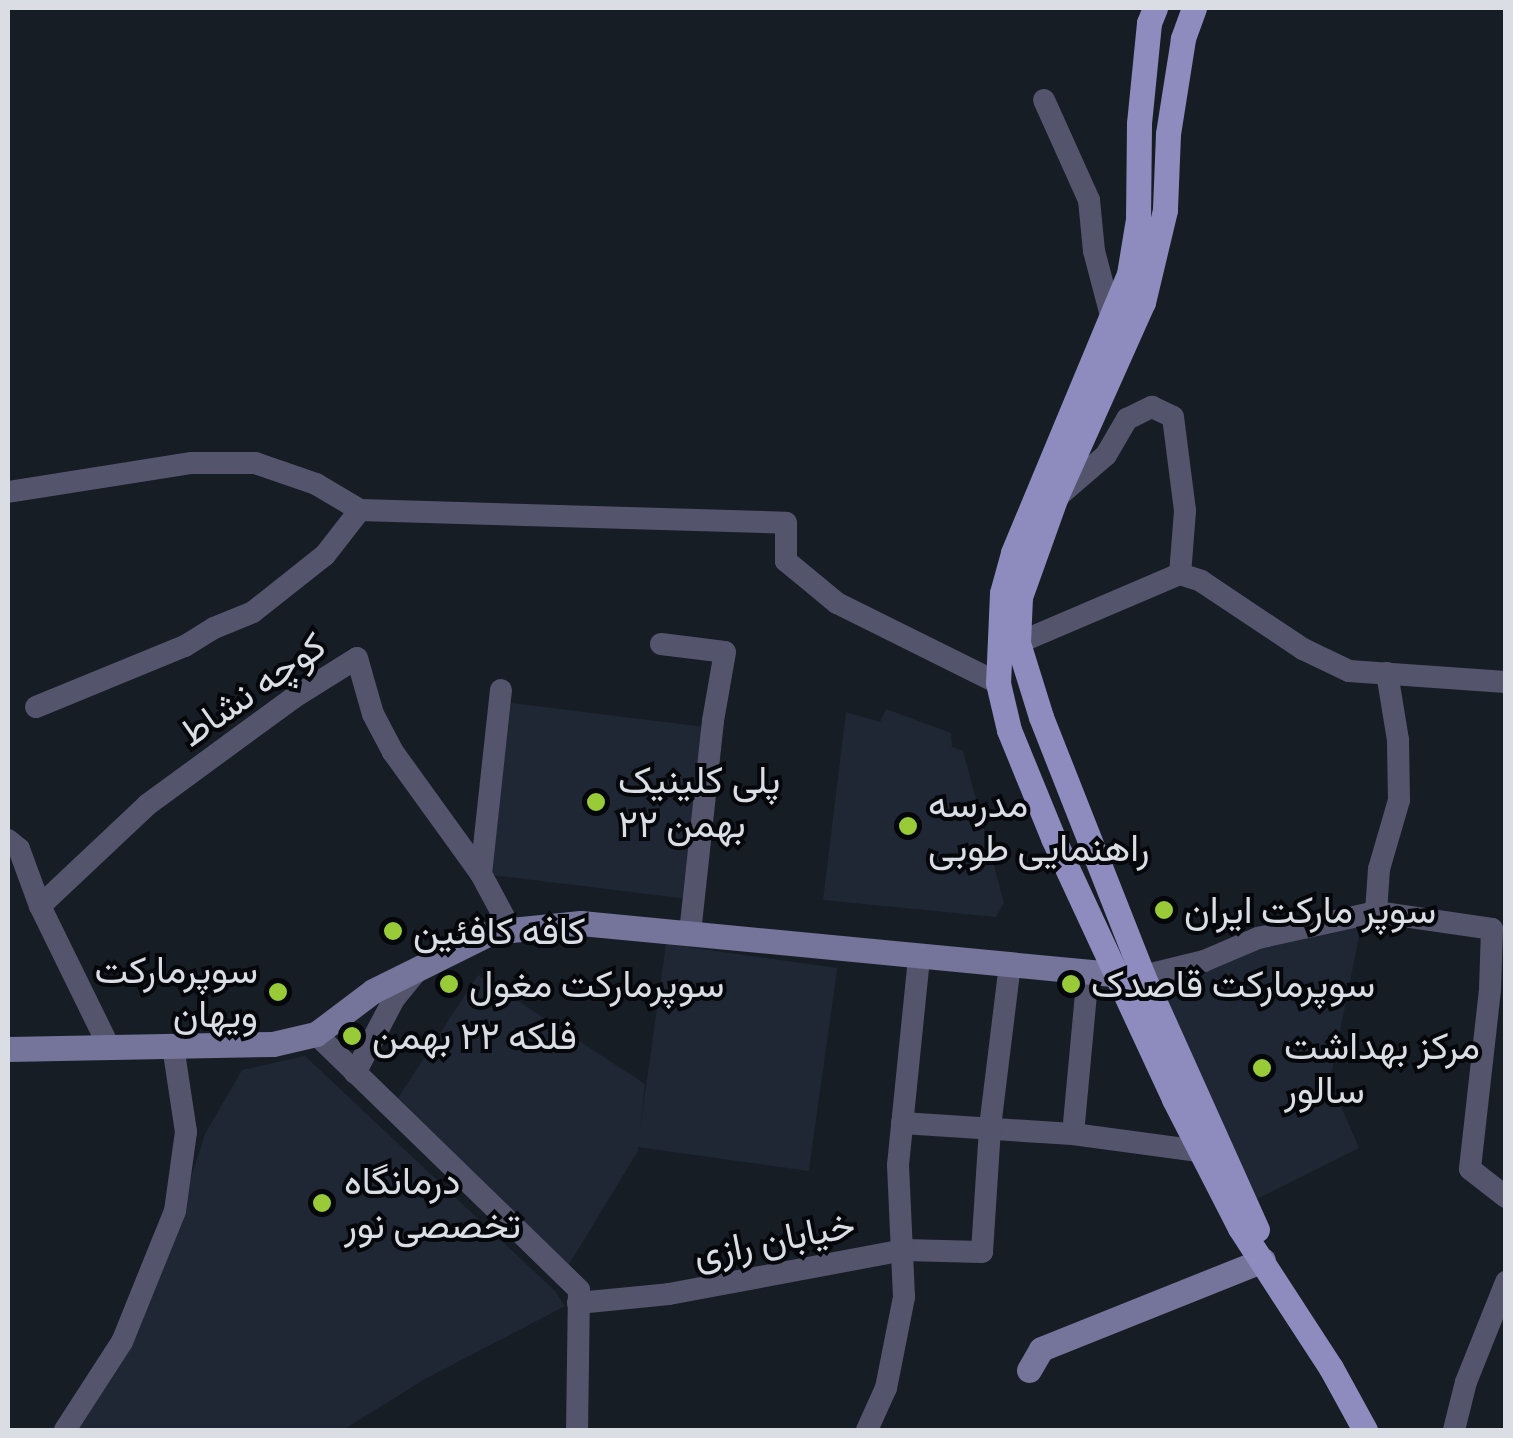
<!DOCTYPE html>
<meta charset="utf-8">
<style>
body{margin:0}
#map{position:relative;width:1513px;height:1438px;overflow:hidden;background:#171d25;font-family:Cabin,Vazirmatn,sans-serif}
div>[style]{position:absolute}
.built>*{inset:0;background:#1f2734;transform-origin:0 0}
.street>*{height:22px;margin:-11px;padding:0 11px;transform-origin:11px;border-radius:11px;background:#55546d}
.secondary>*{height:25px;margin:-12.5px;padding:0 12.5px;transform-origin:12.5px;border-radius:12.5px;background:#75749b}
.primary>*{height:25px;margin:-12.5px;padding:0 12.5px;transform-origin:12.5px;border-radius:12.5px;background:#8e8cbf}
.dots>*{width:28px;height:28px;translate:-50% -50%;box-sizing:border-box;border:5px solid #05070a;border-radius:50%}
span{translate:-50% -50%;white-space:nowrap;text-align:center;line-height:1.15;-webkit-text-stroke:8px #05070a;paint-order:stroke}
.street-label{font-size:38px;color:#dadee4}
.poi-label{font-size:38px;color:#dadee4}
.left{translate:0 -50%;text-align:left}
.right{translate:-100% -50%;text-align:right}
.frame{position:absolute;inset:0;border:10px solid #dadee4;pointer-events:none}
</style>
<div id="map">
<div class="built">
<i style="left:511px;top:703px;width:194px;height:173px;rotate:7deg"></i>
<i style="clip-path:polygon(886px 709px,951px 733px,952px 747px,963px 751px,1004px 903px,996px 917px,823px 900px,846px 712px,880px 722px)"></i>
<i style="clip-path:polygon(1362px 922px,1330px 1081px,1359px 1148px,1257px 1199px,1212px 1120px,1157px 986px,1254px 944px)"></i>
<i style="left:666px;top:944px;width:173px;height:205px;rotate:8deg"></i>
<i style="clip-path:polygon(478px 975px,645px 1084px,638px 1151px,568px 1266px,396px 1101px)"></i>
<i style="clip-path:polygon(305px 1056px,555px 1291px,565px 1306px,425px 1379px,343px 1430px,73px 1430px,161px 1272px,205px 1134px,242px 1070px)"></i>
</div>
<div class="street">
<i style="left:1044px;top:100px;width:110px;rotate:65.8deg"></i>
<i style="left:1089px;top:200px;width:51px;rotate:84.4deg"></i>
<i style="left:1094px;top:251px;width:67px;rotate:75.3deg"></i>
<i style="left:8px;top:492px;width:186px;rotate:-9deg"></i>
<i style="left:192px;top:463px;width:63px"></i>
<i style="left:255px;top:463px;width:65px;rotate:19deg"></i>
<i style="left:316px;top:484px;width:51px;rotate:30.6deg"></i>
<i style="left:360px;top:510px;width:426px;rotate:1.7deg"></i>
<i style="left:786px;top:523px;width:38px;rotate:90deg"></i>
<i style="left:786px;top:561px;width:66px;rotate:39.5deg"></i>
<i style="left:837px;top:603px;width:180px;rotate:26.4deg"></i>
<i style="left:1055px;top:499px;width:67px;rotate:-40.8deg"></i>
<i style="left:1106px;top:455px;width:42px;rotate:-59.7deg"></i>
<i style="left:1127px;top:419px;width:28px;rotate:-26deg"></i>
<i style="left:1152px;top:407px;width:23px;rotate:25deg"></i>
<i style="left:1173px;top:417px;width:95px;rotate:82.7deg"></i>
<i style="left:1185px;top:511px;width:63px;rotate:94.5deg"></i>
<i style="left:1018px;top:643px;width:176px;rotate:-23.1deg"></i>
<i style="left:1180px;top:574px;width:22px;rotate:18deg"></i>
<i style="left:1201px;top:581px;width:123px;rotate:33.7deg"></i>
<i style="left:1303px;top:649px;width:51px;rotate:25.6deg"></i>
<i style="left:1349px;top:671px;width:157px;rotate:4deg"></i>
<i style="left:661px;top:644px;width:64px;rotate:7.1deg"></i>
<i style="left:725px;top:652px;width:70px;rotate:99.9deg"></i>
<i style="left:713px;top:721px;width:214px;rotate:96.2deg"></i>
<i style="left:36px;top:707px;width:161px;rotate:-22.3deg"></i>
<i style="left:185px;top:646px;width:34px;rotate:-32deg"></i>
<i style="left:214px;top:628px;width:42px;rotate:-22.3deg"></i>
<i style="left:253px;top:612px;width:92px;rotate:-38.4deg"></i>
<i style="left:325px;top:555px;width:57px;rotate:-52.1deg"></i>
<i style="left:8px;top:840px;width:14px;rotate:39deg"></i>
<i style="left:19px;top:849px;width:61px;rotate:69.8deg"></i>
<i style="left:40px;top:906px;width:157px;rotate:63.9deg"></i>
<i style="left:481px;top:874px;width:185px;rotate:-83.8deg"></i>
<i style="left:40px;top:906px;width:147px;rotate:-43.3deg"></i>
<i style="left:147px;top:805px;width:181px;rotate:-36.2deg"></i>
<i style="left:293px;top:698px;width:75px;rotate:-32deg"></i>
<i style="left:357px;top:658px;width:58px;rotate:74.1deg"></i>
<i style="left:373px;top:714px;width:43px;rotate:62.2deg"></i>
<i style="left:393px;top:752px;width:150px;rotate:54.2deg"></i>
<i style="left:481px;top:874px;width:64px;rotate:61.8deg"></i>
<i style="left:1376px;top:912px;width:43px;rotate:-86deg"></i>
<i style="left:1379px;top:869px;width:72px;rotate:-73.8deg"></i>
<i style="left:1399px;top:800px;width:60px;rotate:-91deg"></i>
<i style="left:1398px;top:740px;width:68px;rotate:-99.3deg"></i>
<i style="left:1143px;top:976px;width:63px;rotate:-13.8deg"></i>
<i style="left:1204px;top:961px;width:59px;rotate:-23.1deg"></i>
<i style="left:1258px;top:938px;width:121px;rotate:-12.4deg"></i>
<i style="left:1376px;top:912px;width:117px;rotate:8.3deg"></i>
<i style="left:1492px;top:929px;width:61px;rotate:91.9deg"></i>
<i style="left:1490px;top:990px;width:180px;rotate:96.4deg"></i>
<i style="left:1470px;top:1169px;width:46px;rotate:37.9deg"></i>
<i style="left:316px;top:1034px;width:367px;rotate:44.2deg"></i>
<i style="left:579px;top:1290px;width:140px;rotate:90.8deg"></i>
<i style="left:355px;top:1073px;width:84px;rotate:-62.2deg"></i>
<i style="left:394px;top:999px;width:38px;rotate:-51deg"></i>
<i style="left:902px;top:1123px;width:171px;rotate:3.7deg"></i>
<i style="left:1073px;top:1134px;width:127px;rotate:7.7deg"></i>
<i style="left:1073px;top:1134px;width:162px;rotate:-84.7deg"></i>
<i style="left:578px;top:1303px;width:91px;rotate:-5.6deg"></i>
<i style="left:669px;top:1294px;width:239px;rotate:-10.6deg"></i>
<i style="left:904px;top:1250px;width:78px;rotate:1.5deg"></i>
<i style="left:982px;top:1252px;width:125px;rotate:-86.3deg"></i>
<i style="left:990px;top:1127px;width:165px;rotate:-83deg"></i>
<i style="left:65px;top:1430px;width:105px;rotate:-57.1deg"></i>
<i style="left:122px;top:1342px;width:141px;rotate:-68deg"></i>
<i style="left:175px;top:1211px;width:80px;rotate:-82.1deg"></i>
<i style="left:186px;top:1132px;width:87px;rotate:-98.6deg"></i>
<i style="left:867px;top:1430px;width:46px;rotate:-65.7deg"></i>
<i style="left:886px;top:1388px;width:93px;rotate:-78.8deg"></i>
<i style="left:904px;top:1297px;width:132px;rotate:-92.6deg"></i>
<i style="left:898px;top:1165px;width:209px;rotate:-84.2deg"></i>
<i style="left:1454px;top:1430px;width:49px;rotate:-76deg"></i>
<i style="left:1466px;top:1382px;width:108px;rotate:-68.2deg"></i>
</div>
<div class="secondary">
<i style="left:8px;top:1049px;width:265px;rotate:-1.1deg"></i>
<i style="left:273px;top:1044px;width:44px;rotate:-13.1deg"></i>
<i style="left:316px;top:1034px;width:71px;rotate:-37deg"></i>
<i style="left:373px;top:991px;width:133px;rotate:-26.4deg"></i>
<i style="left:492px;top:932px;width:89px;rotate:-5.8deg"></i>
<i style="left:581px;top:923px;width:555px;rotate:5.48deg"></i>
<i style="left:1029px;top:1370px;width:24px;rotate:-60deg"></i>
<i style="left:1041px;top:1349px;width:239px;rotate:-21.8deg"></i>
</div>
<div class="primary">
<i style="left:1155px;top:8px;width:16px;rotate:112deg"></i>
<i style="left:1149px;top:23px;width:101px;rotate:95.7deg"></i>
<i style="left:1139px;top:124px;width:95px;rotate:90.6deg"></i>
<i style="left:1138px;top:219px;width:56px;rotate:99.3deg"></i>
<i style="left:1129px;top:274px;width:302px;rotate:112.6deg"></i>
<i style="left:1013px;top:553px;width:41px;rotate:105.4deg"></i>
<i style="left:1002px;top:593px;width:90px;rotate:92.5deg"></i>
<i style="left:998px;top:683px;width:48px;rotate:76.8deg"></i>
<i style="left:1009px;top:730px;width:117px;rotate:67.8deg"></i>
<i style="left:1053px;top:838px;width:288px;rotate:65.1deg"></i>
<i style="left:1174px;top:1099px;width:145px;rotate:62.9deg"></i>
<i style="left:1240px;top:1228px;width:167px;rotate:57deg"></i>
<i style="left:1331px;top:1368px;width:71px;rotate:61.3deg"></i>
<i style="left:1194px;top:8px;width:33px;rotate:110deg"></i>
<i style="left:1183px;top:39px;width:96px;rotate:99deg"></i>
<i style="left:1168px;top:134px;width:76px;rotate:92.3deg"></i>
<i style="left:1165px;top:210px;width:95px;rotate:103.4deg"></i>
<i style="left:1143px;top:302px;width:216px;rotate:114.1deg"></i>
<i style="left:1055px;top:499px;width:104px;rotate:109.7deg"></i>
<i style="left:1020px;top:597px;width:46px;rotate:92.5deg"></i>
<i style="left:1018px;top:643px;width:77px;rotate:72.7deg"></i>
<i style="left:1041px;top:717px;width:278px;rotate:68.5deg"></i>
<i style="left:1143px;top:976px;width:278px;rotate:65.8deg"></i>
</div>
<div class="dots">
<i style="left:596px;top:802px;background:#98cb37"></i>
<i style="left:908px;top:826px;background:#98cb37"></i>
<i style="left:1164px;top:910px;background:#98cb37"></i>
<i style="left:393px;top:931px;background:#98cb37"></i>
<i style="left:449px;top:984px;background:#98cb37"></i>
<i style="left:1071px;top:984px;background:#98cb37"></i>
<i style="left:278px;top:992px;background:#98cb37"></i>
<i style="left:352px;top:1036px;background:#98cb37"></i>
<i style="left:1262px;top:1068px;background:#98cb37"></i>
<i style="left:322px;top:1203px;background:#98cb37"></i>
</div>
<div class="street-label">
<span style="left:252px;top:689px;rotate:-35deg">کوچه نشاط</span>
<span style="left:774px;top:1239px;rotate:-11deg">خیابان رازی</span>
</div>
<div class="poi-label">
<span class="left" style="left:618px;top:802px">پلی کلینیک<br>۲۲ بهمن</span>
<span class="left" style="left:928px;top:826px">مدرسه<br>راهنمایی طوبی</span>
<span class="left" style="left:1184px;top:910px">سوپر مارکت ایران</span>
<span class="left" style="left:413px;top:931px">کافه کافئین</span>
<span class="right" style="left:258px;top:992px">سوپرمارکت<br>ویهان</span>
<span class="left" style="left:469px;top:984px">سوپرمارکت مغول</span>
<span class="left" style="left:1091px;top:984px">سوپرمارکت قاصدک</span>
<span class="left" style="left:372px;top:1036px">فلکه ۲۲ بهمن</span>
<span class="left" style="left:1284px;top:1068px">مرکز بهداشت<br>سالور</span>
<span class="left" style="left:344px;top:1203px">درمانگاه<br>تخصصی نور</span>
</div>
<div class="frame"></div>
</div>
